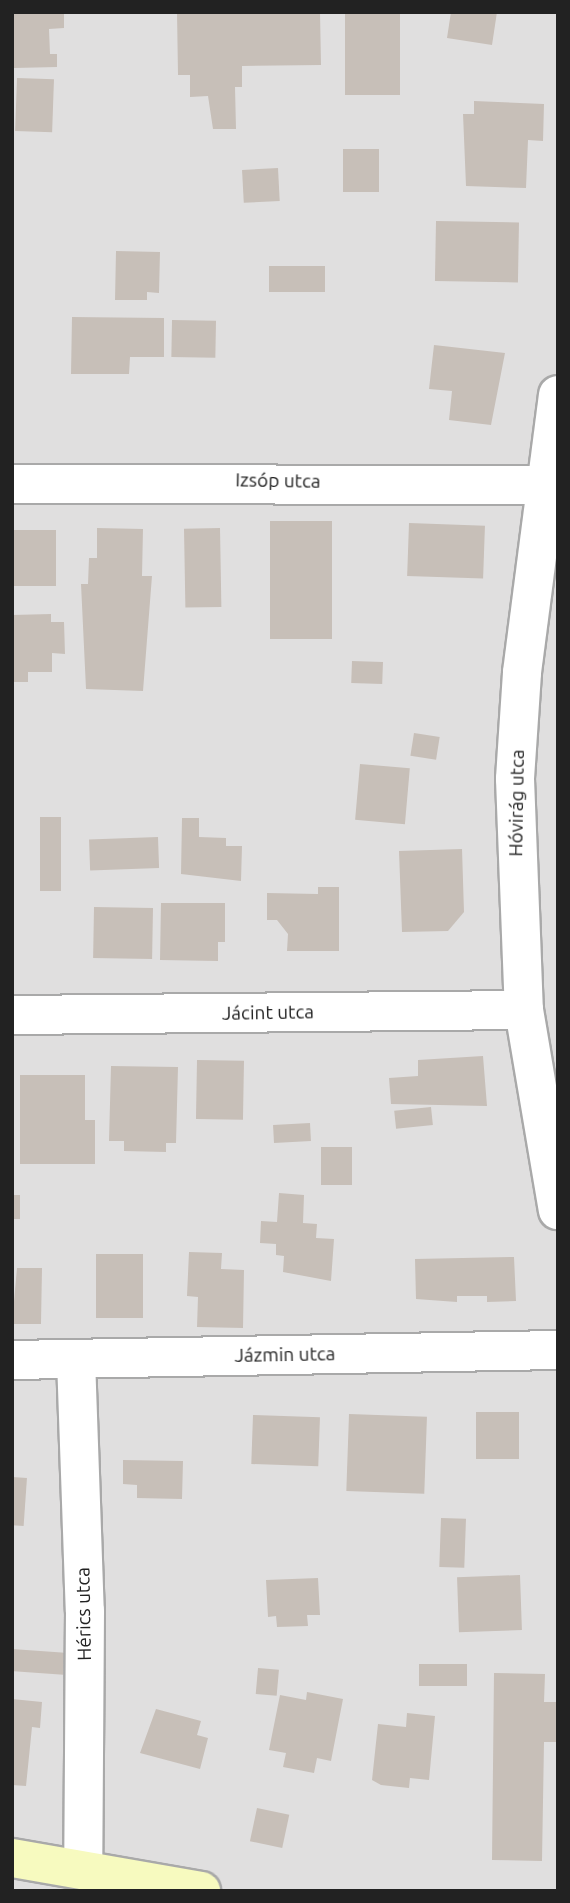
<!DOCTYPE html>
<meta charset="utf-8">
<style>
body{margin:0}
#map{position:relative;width:570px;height:1903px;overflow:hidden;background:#f2efe9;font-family:Ubuntu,sans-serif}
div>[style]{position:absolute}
.residential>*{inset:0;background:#e0dfdf;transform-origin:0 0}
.building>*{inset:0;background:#c7bfb8;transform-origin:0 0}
.roads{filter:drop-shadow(2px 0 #a9a9a9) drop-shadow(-2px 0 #a9a9a9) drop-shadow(0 2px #a9a9a9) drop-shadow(0 -2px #a9a9a9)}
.minor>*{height:38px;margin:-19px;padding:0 19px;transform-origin:19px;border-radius:19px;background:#fff}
.secondary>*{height:38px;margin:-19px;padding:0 19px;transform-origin:19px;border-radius:19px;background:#f7fabf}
span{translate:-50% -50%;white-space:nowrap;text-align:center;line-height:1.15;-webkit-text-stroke:6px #fff;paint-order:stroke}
.street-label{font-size:19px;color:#222}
.frame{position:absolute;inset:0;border:14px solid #222;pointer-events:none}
</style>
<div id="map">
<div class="residential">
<i style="left:12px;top:12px;width:546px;height:1879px"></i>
</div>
<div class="building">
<i style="clip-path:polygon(12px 12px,64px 12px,64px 28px,49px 29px,50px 54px,57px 54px,57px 67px,14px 68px)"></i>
<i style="clip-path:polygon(177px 12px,320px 12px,321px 65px,242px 66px,242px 87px,235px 87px,236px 129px,213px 129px,208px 96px,190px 97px,190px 75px,178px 75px)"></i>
<i style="left:345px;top:12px;width:55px;height:83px"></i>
<i style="clip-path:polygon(451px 12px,497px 12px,492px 45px,447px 38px)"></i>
<i style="left:17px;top:78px;width:37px;height:53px;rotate:2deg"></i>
<i style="clip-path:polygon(474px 101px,544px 104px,543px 141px,528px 140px,526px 188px,466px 186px,463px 114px,474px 114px)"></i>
<i style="left:379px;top:149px;width:43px;height:36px;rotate:90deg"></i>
<i style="left:278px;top:168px;width:33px;height:36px;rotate:87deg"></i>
<i style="left:436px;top:221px;width:83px;height:60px;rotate:1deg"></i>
<i style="clip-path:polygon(116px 251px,160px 252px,159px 293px,147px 292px,147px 300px,115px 300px)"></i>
<i style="left:269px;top:266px;width:56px;height:26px"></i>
<i style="clip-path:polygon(72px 317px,164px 318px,164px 357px,130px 357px,129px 374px,71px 374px)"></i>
<i style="left:172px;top:320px;width:44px;height:37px;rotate:1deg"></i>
<i style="clip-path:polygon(434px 345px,505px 353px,491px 425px,449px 420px,452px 391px,429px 389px)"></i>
<i style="left:270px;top:521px;width:62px;height:118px"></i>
<i style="left:409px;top:523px;width:76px;height:53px;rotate:2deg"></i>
<i style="clip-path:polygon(97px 528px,143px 529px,142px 576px,152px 576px,143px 691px,86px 689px,81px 584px,88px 584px,89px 558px,97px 558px)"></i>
<i style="left:220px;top:528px;width:79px;height:36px;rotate:89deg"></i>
<i style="left:12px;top:530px;width:44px;height:56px"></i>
<i style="clip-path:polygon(51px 614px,51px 622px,64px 622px,65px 654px,52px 653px,52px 672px,28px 672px,28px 682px,12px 682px,12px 615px)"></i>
<i style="left:352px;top:661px;width:31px;height:22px;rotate:2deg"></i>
<i style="left:414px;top:733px;width:26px;height:23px;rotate:9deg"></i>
<i style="left:360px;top:764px;width:50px;height:56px;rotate:5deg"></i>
<i style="left:40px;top:817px;width:21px;height:74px"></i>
<i style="clip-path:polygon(182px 818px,199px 818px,199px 837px,226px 838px,226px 846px,242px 846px,241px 881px,181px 874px)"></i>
<i style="left:158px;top:837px;width:31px;height:69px;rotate:88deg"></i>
<i style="clip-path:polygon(462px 849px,464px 912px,448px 931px,402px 932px,399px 851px)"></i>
<i style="clip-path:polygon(318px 887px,339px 887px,339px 951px,287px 951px,288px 934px,277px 920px,267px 920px,267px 893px,318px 894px)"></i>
<i style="clip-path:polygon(161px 903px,225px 903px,225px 942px,218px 942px,218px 961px,160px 960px)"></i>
<i style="left:94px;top:907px;width:59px;height:51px;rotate:1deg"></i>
<i style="clip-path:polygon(483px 1056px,487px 1106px,391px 1104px,389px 1078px,418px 1076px,418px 1060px)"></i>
<i style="left:197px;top:1060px;width:47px;height:59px;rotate:1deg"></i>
<i style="clip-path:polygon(111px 1066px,178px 1067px,176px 1143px,166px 1143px,166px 1152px,124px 1151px,124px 1141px,109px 1141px)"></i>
<i style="clip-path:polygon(20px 1075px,85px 1075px,85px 1120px,95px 1120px,95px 1164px,20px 1164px)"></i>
<i style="left:431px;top:1107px;width:18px;height:37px;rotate:84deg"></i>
<i style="left:310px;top:1123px;width:18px;height:37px;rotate:87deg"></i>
<i style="left:321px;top:1147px;width:31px;height:38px"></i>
<i style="clip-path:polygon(279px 1193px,304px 1195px,303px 1223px,317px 1224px,316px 1238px,334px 1239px,331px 1281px,283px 1272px,284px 1256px,276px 1255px,276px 1244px,260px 1243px,261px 1221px,277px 1222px)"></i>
<i style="left:12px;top:1195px;width:8px;height:24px"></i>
<i style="clip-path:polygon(189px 1252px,222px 1253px,221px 1269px,244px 1270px,243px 1328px,197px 1327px,198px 1297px,187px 1296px)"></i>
<i style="left:96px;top:1254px;width:47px;height:64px"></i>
<i style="clip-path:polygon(514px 1257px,516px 1301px,487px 1302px,487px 1296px,457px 1296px,457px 1302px,416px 1299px,415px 1259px)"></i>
<i style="clip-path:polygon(17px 1268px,42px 1268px,41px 1324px,12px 1324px)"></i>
<i style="left:476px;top:1412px;width:43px;height:47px"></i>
<i style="left:349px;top:1414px;width:78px;height:77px;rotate:2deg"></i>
<i style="left:253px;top:1415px;width:67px;height:49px;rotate:2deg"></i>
<i style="clip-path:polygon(123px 1460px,183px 1461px,182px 1499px,137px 1498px,137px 1485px,123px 1484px)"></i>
<i style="left:12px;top:1477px;width:15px;height:48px;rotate:4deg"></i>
<i style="left:441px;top:1518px;width:25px;height:49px;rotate:2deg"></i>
<i style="left:520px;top:1575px;width:55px;height:63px;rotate:88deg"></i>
<i style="clip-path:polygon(318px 1578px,320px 1615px,307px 1615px,308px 1626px,277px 1627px,276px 1616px,268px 1617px,266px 1580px)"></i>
<i style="left:12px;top:1649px;width:53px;height:22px;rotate:4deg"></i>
<i style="left:419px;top:1664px;width:48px;height:22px"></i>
<i style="left:258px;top:1668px;width:21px;height:26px;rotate:5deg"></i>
<i style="clip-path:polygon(494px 1673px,545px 1674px,544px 1702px,558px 1702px,558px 1742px,544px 1742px,542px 1861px,492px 1860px)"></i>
<i style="clip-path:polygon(307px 1692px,343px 1699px,331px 1761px,317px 1758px,314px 1773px,283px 1767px,286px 1753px,269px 1750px,280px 1695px,306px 1700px)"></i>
<i style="clip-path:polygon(12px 1699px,42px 1702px,40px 1728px,32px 1727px,26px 1786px,12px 1785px)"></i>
<i style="clip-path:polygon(156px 1709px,201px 1721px,197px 1735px,208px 1738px,200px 1769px,140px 1753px)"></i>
<i style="clip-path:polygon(407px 1713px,435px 1716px,429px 1780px,410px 1778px,409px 1788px,381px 1785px,372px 1780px,378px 1724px,406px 1727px)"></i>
<i style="left:257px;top:1808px;width:33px;height:34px;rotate:12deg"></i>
</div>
<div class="roads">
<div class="minor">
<i style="left:558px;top:395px;width:280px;rotate:97.4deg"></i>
<i style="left:522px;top:673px;width:106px;rotate:93.8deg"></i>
<i style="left:515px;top:779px;width:231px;rotate:87.8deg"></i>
<i style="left:524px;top:1010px;width:203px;rotate:80.4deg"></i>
<i style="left:12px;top:484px;width:531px;rotate:0.11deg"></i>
<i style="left:12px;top:1015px;width:512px;rotate:-0.56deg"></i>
<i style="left:76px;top:1359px;width:252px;rotate:88deg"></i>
<i style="left:85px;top:1611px;width:259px;rotate:90.4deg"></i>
<i style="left:12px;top:1360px;width:546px;rotate:-1.05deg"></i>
</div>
<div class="secondary">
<i style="left:12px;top:1858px;width:192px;rotate:9.9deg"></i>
</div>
</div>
<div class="street-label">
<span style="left:278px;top:481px;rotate:1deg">Izsóp utca</span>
<span style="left:517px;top:803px;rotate:-89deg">Hóvirág utca</span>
<span style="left:268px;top:1013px;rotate:-1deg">Jácint utca</span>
<span style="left:285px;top:1355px;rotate:-1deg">Jázmin utca</span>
<span style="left:84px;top:1614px;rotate:-91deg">Hérics utca</span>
</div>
<div class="frame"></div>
</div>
